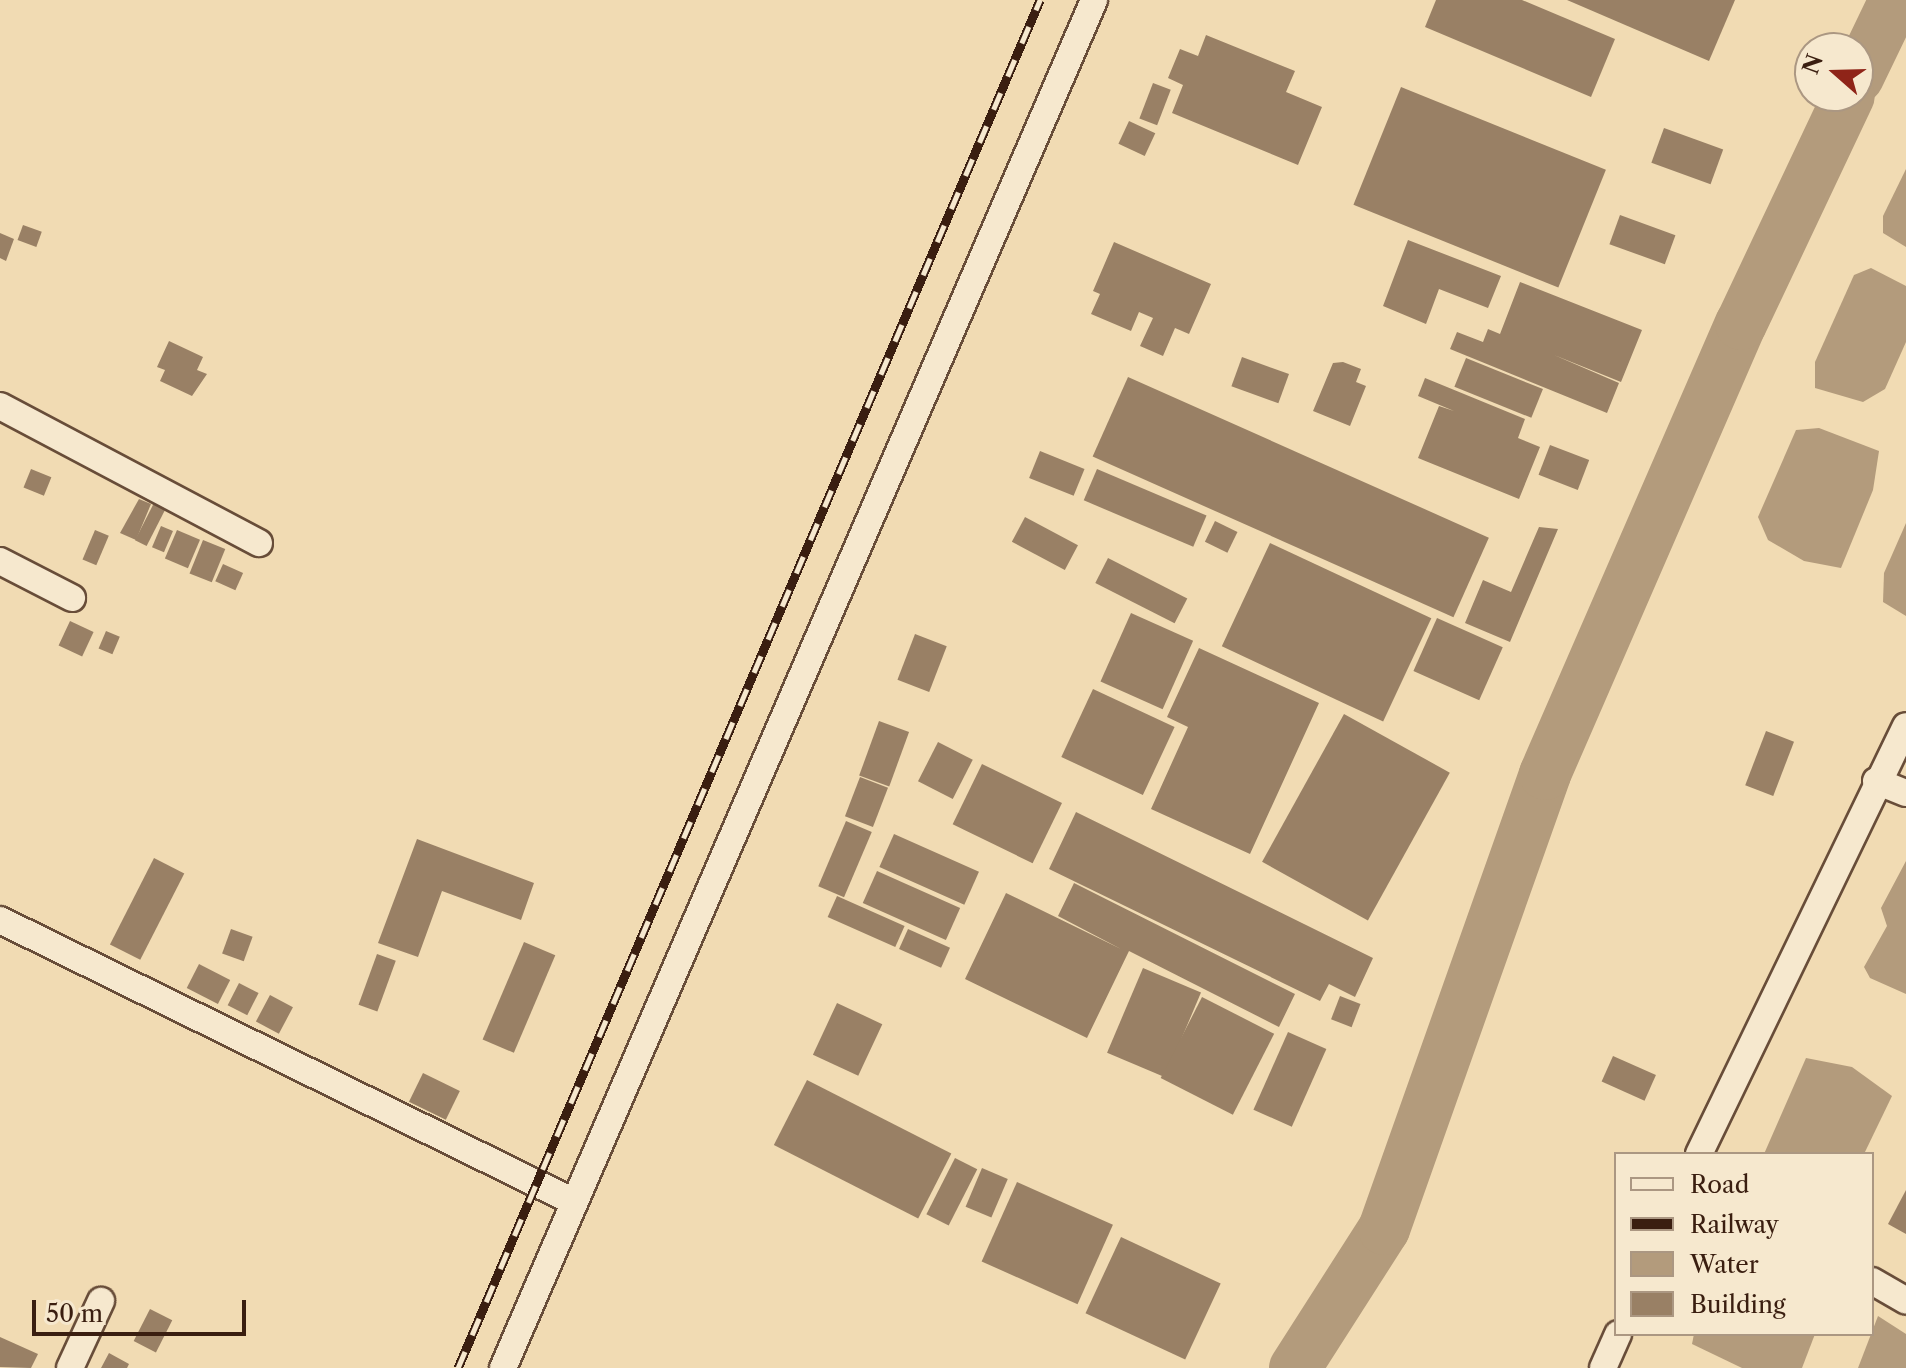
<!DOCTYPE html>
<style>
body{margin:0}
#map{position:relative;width:1906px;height:1368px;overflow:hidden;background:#f1dbb3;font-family:"Libre Caslon Text",serif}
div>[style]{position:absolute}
.water>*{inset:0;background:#b39b7c}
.river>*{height:52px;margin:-26px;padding:0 26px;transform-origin:26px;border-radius:26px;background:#b39b7c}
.building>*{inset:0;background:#998065;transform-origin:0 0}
.roads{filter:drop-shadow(2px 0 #684d39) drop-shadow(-2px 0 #684d39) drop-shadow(0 2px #684d39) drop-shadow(0 -2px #684d39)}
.street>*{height:26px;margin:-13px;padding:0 13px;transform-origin:13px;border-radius:13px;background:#f6e8ce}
.rail>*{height:9px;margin-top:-4.5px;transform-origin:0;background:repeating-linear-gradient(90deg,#f6e8ce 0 18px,#3a1e10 0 36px);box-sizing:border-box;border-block:2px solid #3a1e10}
span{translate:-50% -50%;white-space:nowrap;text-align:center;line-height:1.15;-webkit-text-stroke:8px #f6e8ce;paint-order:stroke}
.legend{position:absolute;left:1614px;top:1152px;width:260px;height:184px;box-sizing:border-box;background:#f6e8ce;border:2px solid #ab9782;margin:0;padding:10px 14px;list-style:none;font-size:24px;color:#3a1e10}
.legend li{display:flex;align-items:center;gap:16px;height:40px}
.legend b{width:40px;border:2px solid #ab9782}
.north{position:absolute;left:1794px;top:32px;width:80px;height:80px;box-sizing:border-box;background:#f6e8ce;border:2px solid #ab9782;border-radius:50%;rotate:290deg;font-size:22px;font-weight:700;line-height:32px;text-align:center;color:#3a1e10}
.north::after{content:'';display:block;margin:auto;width:28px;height:36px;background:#8f2418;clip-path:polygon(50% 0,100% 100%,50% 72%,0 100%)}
.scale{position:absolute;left:32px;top:1300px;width:214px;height:36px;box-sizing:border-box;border:4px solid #3a1e10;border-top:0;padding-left:10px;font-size:24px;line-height:28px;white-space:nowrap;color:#3a1e10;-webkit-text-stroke:6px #f6e8ce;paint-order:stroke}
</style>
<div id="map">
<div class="water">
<i style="clip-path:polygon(1906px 169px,1906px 247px,1883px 233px,1883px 216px)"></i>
<i style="clip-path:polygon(1871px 268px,1906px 286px,1906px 342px,1885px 389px,1863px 402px,1815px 388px,1815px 362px,1854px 275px)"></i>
<i style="clip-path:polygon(1819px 428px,1879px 451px,1873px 490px,1841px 568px,1804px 561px,1768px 540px,1758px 517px,1796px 430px)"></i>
<i style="clip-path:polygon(1906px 523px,1906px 616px,1883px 602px,1884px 573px)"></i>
<i style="clip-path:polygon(1906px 861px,1906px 994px,1870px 978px,1864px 967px,1887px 926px,1881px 908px)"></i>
<i style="clip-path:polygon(1806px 1058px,1852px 1067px,1892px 1096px,1864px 1154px,1764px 1154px)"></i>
<i style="clip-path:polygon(1878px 1316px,1906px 1334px,1906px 1368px,1858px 1368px)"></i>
<i style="clip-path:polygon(1694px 1334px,1815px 1334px,1802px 1368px,1742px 1368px,1692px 1344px)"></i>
</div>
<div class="river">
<i style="left:1858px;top:77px;width:85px;rotate:-64.3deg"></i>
<i style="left:1295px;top:1368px;width:165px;rotate:-57.4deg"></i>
<i style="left:1384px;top:1229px;width:483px;rotate:-70.5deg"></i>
<i style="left:1545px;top:774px;width:491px;rotate:-66.5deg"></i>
<i style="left:1741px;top:324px;width:252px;rotate:-64.7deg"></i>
</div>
<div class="building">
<i style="clip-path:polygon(1436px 0,1522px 0,1615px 39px,1591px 97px,1425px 27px)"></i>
<i style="clip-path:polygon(1567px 0,1735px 0,1709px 61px)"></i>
<i style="clip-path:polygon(1206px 35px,1295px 71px,1286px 92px,1322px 107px,1298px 165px,1172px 113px,1183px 85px,1168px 78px,1180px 49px,1198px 56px)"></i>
<i style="left:1153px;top:83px;width:19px;height:38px;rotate:21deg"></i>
<i style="left:1401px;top:87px;width:221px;height:127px;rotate:22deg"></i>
<i style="left:1129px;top:121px;width:29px;height:25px;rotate:25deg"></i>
<i style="left:1664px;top:128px;width:63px;height:37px;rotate:20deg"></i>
<i style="left:1620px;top:215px;width:59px;height:31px;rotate:20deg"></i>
<i style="left:23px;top:225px;width:20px;height:16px;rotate:20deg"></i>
<i style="clip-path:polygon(0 233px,14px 239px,6px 261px,0 258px)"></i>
<i style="clip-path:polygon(1408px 240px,1501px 276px,1488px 308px,1439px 289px,1426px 324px,1383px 306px)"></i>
<i style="clip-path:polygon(1114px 242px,1211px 284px,1189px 334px,1175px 328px,1163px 356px,1140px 346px,1153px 318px,1139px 312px,1131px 331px,1091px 314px,1100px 294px,1093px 291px)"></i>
<i style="clip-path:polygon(1520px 282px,1642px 330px,1621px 382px,1554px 355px,1619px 383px,1607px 413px,1450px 349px,1457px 332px,1483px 342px,1488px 329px,1500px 334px)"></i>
<i style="clip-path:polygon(169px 341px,203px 357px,197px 370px,207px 374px,192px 396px,160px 381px,165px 370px,157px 367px)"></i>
<i style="left:1242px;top:357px;width:50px;height:31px;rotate:20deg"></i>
<i style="left:1466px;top:358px;width:83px;height:31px;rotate:22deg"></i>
<i style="clip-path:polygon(1343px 362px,1361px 369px,1356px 382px,1366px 386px,1350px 426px,1313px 411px,1333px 363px)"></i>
<i style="left:1128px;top:377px;width:395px;height:87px;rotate:24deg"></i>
<i style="clip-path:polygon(1425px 378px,1525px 419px,1518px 438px,1540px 447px,1519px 499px,1418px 458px,1439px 406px,1454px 411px,1418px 396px)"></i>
<i style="left:1550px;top:445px;width:42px;height:32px;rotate:21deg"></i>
<i style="left:1040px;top:451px;width:48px;height:29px;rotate:22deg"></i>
<i style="left:31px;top:469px;width:22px;height:20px;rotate:22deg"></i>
<i style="left:1097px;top:469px;width:119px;height:34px;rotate:23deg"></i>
<i style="clip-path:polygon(139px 499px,151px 504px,136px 540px,120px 533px)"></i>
<i style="left:155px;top:501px;width:13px;height:44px;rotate:27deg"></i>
<i style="left:1025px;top:517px;width:60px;height:28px;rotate:28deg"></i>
<i style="left:1215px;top:521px;width:25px;height:23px;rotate:26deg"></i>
<i style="left:161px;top:526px;width:13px;height:23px;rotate:23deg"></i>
<i style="clip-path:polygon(1539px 527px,1558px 529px,1510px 642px,1465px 623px,1483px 580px,1511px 592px)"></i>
<i style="left:95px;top:530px;width:15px;height:32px;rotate:23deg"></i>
<i style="left:177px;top:530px;width:25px;height:31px;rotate:23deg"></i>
<i style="left:203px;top:540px;width:24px;height:36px;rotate:22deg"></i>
<i style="left:1270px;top:543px;width:178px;height:114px;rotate:25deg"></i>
<i style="left:1108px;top:558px;width:89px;height:28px;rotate:27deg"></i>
<i style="left:223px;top:564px;width:22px;height:19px;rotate:24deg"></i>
<i style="left:1131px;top:613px;width:68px;height:75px;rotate:24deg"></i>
<i style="left:1437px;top:618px;width:72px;height:58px;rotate:24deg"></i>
<i style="left:70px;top:621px;width:26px;height:27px;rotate:25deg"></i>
<i style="left:106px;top:631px;width:15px;height:19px;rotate:23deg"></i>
<i style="left:915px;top:634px;width:34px;height:49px;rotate:21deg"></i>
<i style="clip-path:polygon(1199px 648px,1319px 703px,1250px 854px,1151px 809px,1188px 727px,1167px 717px)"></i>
<i style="left:1093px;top:689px;width:90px;height:75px;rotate:25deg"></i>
<i style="left:1344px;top:714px;width:121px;height:169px;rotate:29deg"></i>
<i style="left:879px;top:721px;width:32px;height:58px;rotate:20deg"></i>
<i style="left:1766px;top:731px;width:30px;height:58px;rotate:21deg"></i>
<i style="left:938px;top:742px;width:39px;height:44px;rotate:27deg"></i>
<i style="left:982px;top:764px;width:89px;height:67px;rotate:26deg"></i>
<i style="left:860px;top:777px;width:30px;height:42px;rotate:21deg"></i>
<i style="clip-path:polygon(1076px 812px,1373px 958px,1355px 997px,1329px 984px,1320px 1001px,1049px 869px)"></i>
<i style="left:846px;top:821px;width:28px;height:71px;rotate:23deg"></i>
<i style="left:894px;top:834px;width:93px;height:36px;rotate:24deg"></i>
<i style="clip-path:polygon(417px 839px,534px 883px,521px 920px,442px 891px,418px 957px,378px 943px)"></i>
<i style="left:154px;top:858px;width:34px;height:97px;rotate:27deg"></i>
<i style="left:877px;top:871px;width:91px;height:35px;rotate:24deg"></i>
<i style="clip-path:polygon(1074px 883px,1295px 994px,1279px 1027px,1129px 951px,1087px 1038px,965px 979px,1006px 893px,1121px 949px,1058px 916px)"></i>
<i style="left:837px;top:896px;width:74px;height:23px;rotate:24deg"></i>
<i style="left:231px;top:929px;width:23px;height:26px;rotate:20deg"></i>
<i style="left:908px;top:929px;width:46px;height:22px;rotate:24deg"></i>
<i style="left:524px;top:942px;width:34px;height:106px;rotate:23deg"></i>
<i style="left:377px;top:954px;width:20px;height:54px;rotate:20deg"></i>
<i style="left:199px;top:964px;width:35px;height:27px;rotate:27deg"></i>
<i style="left:1143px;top:968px;width:63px;height:92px;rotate:23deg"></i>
<i style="left:239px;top:983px;width:22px;height:25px;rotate:27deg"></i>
<i style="left:270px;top:995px;width:26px;height:30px;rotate:28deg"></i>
<i style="left:1340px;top:996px;width:22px;height:25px;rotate:21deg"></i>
<i style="left:1202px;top:997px;width:81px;height:91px;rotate:27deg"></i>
<i style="left:837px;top:1003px;width:50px;height:57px;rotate:25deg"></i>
<i style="left:1288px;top:1032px;width:42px;height:85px;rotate:24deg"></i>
<i style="left:1613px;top:1056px;width:47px;height:28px;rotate:24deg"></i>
<i style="left:423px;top:1073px;width:41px;height:32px;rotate:26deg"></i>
<i style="left:807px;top:1080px;width:162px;height:73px;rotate:27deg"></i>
<i style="left:955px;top:1158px;width:25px;height:63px;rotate:27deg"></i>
<i style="left:982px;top:1168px;width:28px;height:42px;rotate:23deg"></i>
<i style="left:1017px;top:1182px;width:105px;height:87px;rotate:24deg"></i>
<i style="clip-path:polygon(1906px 1190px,1906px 1234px,1888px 1224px)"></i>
<i style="left:1121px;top:1237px;width:110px;height:84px;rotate:25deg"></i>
<i style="left:150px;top:1309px;width:25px;height:36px;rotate:27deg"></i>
<i style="clip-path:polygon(0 1337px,38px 1354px,31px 1368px,0 1367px)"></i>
<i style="clip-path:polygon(109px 1353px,129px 1364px,127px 1368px,101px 1368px)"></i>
</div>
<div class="roads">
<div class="street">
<i style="left:0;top:406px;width:293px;rotate:27.9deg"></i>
<i style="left:0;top:561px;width:81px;rotate:27.2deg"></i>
<i style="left:1876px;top:781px;width:32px;rotate:22deg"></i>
<i style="left:0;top:920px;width:640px;rotate:26.16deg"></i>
<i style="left:1699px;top:1154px;width:475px;rotate:-64.2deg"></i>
<i style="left:1872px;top:1281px;width:39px;rotate:30deg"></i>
<i style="left:70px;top:1368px;width:74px;rotate:-65.2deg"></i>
<i style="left:503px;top:1368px;width:1490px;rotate:-66.63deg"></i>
<i style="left:1603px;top:1368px;width:37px;rotate:-66deg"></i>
</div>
</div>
<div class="rail">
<i style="left:458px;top:1368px;width:1487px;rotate:-66.95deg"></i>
</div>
<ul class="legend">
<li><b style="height:10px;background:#f6e8ce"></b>Road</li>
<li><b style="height:10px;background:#3a1e10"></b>Railway</li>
<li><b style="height:22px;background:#b39b7c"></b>Water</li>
<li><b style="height:22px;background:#998065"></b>Building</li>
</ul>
<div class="north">N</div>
<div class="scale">50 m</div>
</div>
